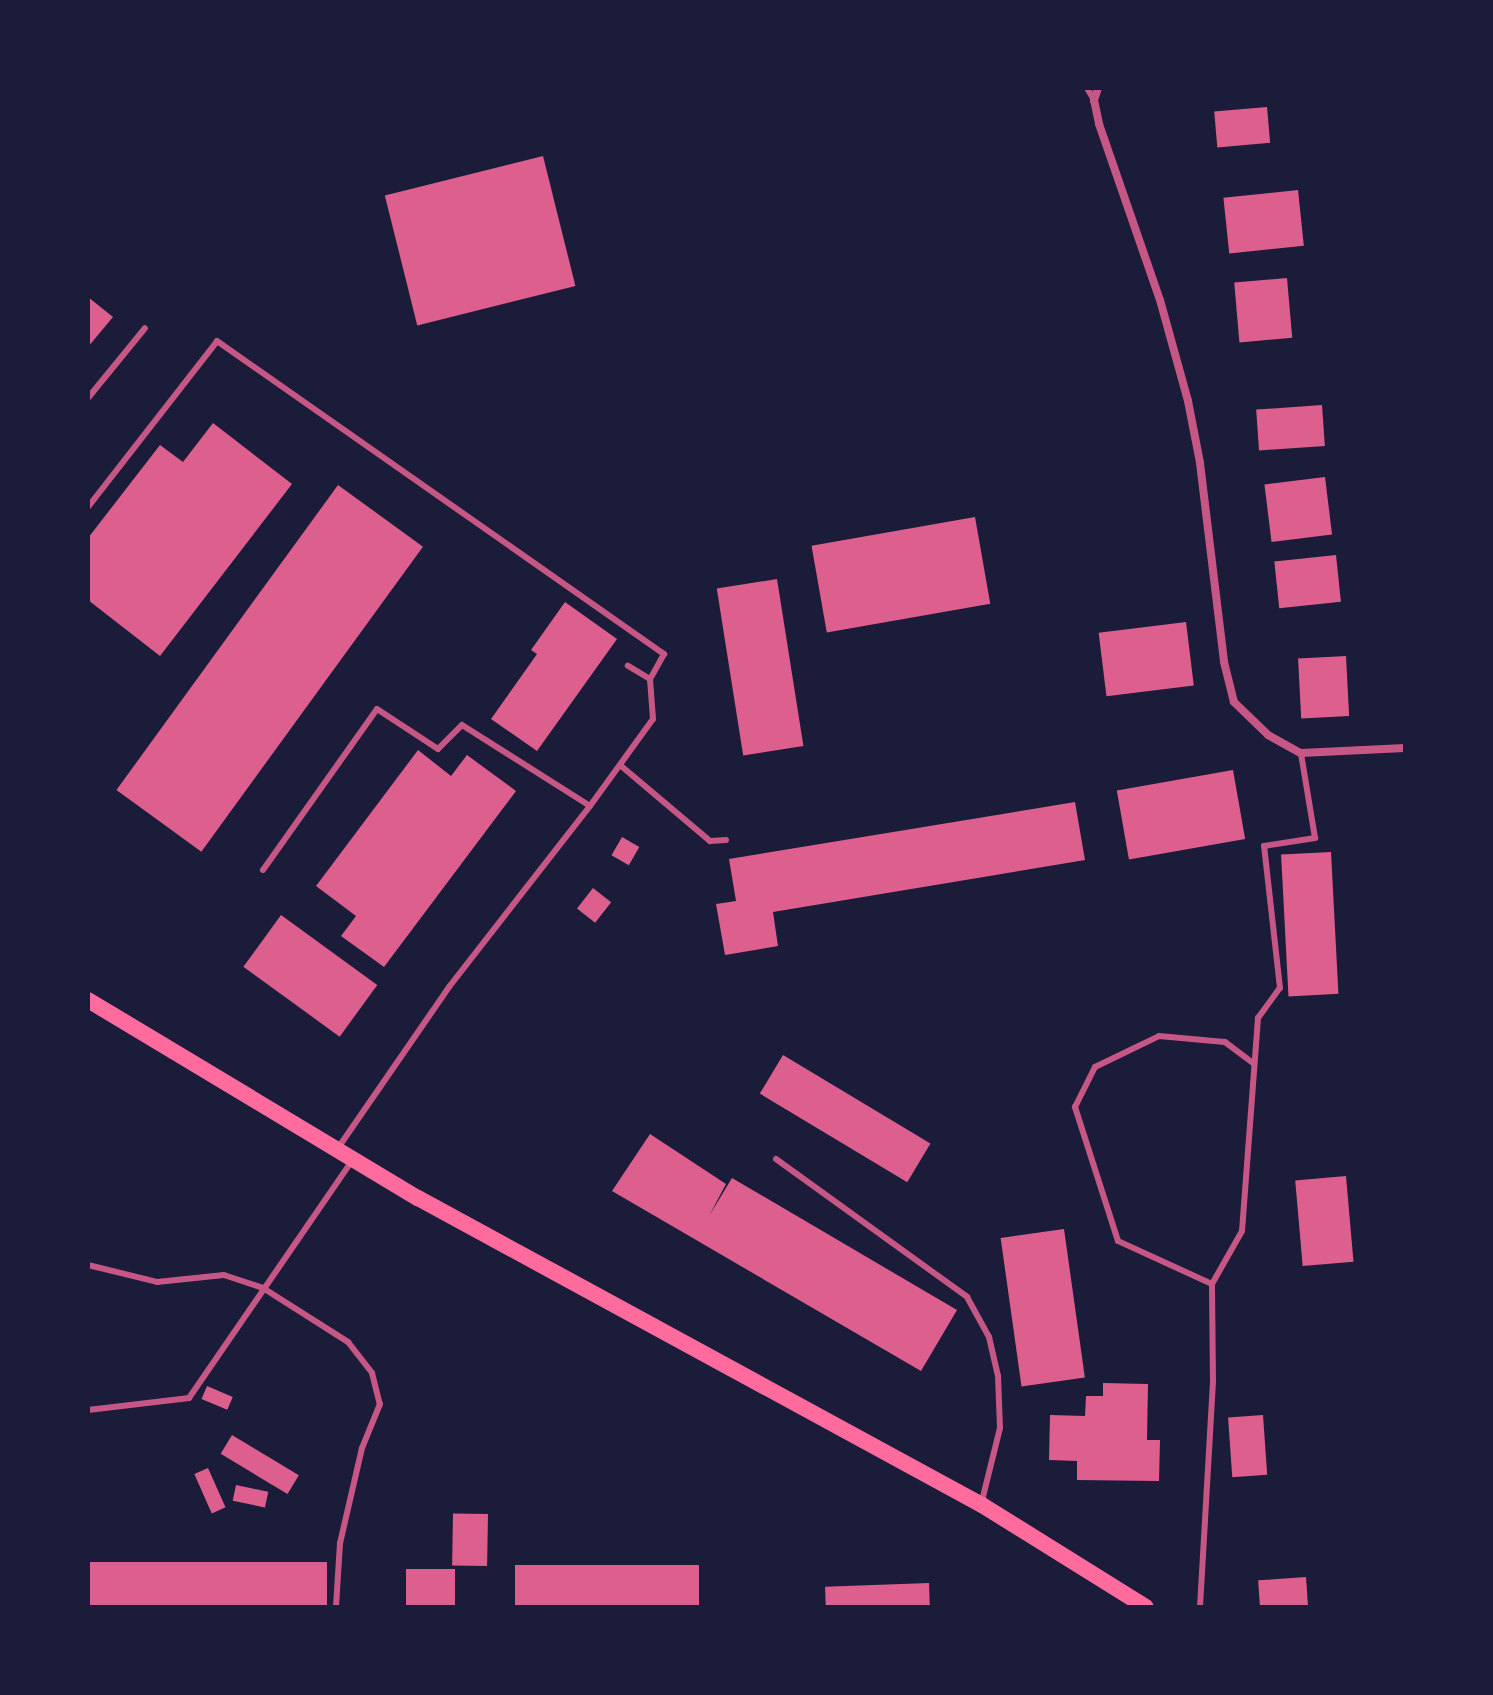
<!DOCTYPE html>
<style>
body{margin:0}
#map{position:relative;width:1493px;height:1695px;overflow:hidden;background:#1b1b3a;font-family:"PT Serif",serif}
div>[style]{position:absolute}
.building>*{inset:0;background:#dd5f8e;transform-origin:0 0}
.service>*{height:6px;margin:-3px;padding:0 3px;transform-origin:3px;border-radius:3px;background:#c65784}
.minor>*{height:8px;margin:-4px;padding:0 4px;transform-origin:4px;border-radius:4px;background:#c65784}
.secondary>*{height:16px;margin:-8px;padding:0 8px;transform-origin:8px;border-radius:8px;background:#ff6b9d}
span{translate:-50% -50%;white-space:nowrap;text-align:center;line-height:1.15;-webkit-text-stroke:8px #1b1b3a;paint-order:stroke}
.frame{position:absolute;inset:0;border:90px solid #1b1b3a;pointer-events:none}
</style>
<div id="map">
<div class="building">
<i style="left:1267px;top:107px;width:36px;height:53px;rotate:85deg"></i>
<i style="left:543px;top:156px;width:134px;height:163px;rotate:76deg"></i>
<i style="left:1298px;top:190px;width:56px;height:75px;rotate:84deg"></i>
<i style="left:1287px;top:278px;width:60px;height:53px;rotate:85deg"></i>
<i style="clip-path:polygon(88px 297px,113px 317px,88px 347px)"></i>
<i style="left:1322px;top:405px;width:41px;height:66px;rotate:86deg"></i>
<i style="clip-path:polygon(213px 423px,292px 484px,160px 656px,88px 600px,88px 538px,160px 445px,183px 462px)"></i>
<i style="left:1325px;top:477px;width:58px;height:61px;rotate:83deg"></i>
<i style="left:338px;top:485px;width:105px;height:377px;rotate:36deg"></i>
<i style="left:975px;top:517px;width:88px;height:166px;rotate:80deg"></i>
<i style="left:1336px;top:555px;width:47px;height:62px;rotate:84deg"></i>
<i style="left:777px;top:579px;width:169px;height:61px;rotate:81deg"></i>
<i style="clip-path:polygon(565px 602px,617px 639px,537px 751px,491px 719px,537px 654px,531px 650px)"></i>
<i style="left:1186px;top:622px;width:64px;height:88px;rotate:83deg"></i>
<i style="left:1346px;top:656px;width:60px;height:48px;rotate:87deg"></i>
<i style="clip-path:polygon(418px 750px,451px 776px,467px 755px,516px 791px,384px 967px,341px 936px,356px 916px,316px 886px)"></i>
<i style="left:1233px;top:770px;width:70px;height:118px;rotate:80deg"></i>
<i style="clip-path:polygon(1075px 802px,1085px 860px,773px 912px,778px 946px,725px 955px,716px 904px,736px 901px,729px 859px)"></i>
<i style="left:622px;top:837px;width:20px;height:21px;rotate:30deg"></i>
<i style="left:1331px;top:852px;width:142px;height:50px;rotate:87deg"></i>
<i style="left:593px;top:888px;width:23px;height:26px;rotate:38deg"></i>
<i style="left:281px;top:915px;width:119px;height:64px;rotate:36deg"></i>
<i style="left:783px;top:1055px;width:172px;height:45px;rotate:31deg"></i>
<i style="clip-path:polygon(650px 1134px,726px 1184px,709px 1216px,732px 1178px,957px 1310px,921px 1371px,612px 1191px)"></i>
<i style="left:1346px;top:1176px;width:86px;height:51px;rotate:85deg"></i>
<i style="left:1064px;top:1229px;width:150px;height:64px;rotate:82deg"></i>
<i style="clip-path:polygon(1103px 1383px,1148px 1384px,1147px 1440px,1160px 1440px,1159px 1481px,1077px 1480px,1077px 1461px,1049px 1460px,1050px 1415px,1085px 1416px,1086px 1396px,1103px 1396px)"></i>
<i style="left:207px;top:1386px;width:28px;height:14px;rotate:23deg"></i>
<i style="left:1263px;top:1415px;width:60px;height:35px;rotate:86deg"></i>
<i style="left:232px;top:1435px;width:78px;height:22px;rotate:31deg"></i>
<i style="left:208px;top:1468px;width:43px;height:15px;rotate:66deg"></i>
<i style="left:236px;top:1485px;width:33px;height:16px;rotate:12deg"></i>
<i style="left:488px;top:1514px;width:52px;height:35px;rotate:91deg"></i>
<i style="left:88px;top:1562px;width:239px;height:45px"></i>
<i style="left:515px;top:1565px;width:184px;height:42px"></i>
<i style="left:406px;top:1569px;width:49px;height:38px"></i>
<i style="left:1306px;top:1577px;width:30px;height:48px;rotate:86deg"></i>
<i style="left:929px;top:1583px;width:24px;height:104px;rotate:88deg"></i>
</div>
<div class="service">
<i style="left:1087px;top:88px;width:14px;rotate:60deg"></i>
<i style="left:88px;top:398px;width:90px;rotate:-50.8deg"></i>
<i style="left:88px;top:507px;width:210px;rotate:-52.1deg"></i>
<i style="left:217px;top:341px;width:546px;rotate:35deg"></i>
<i style="left:664px;top:654px;width:29px;rotate:119deg"></i>
<i style="left:620px;top:765px;width:118px;rotate:40.2deg"></i>
<i style="left:710px;top:841px;width:16px;rotate:-4deg"></i>
<i style="left:263px;top:870px;width:197px;rotate:-54.7deg"></i>
<i style="left:377px;top:709px;width:73px;rotate:33.3deg"></i>
<i style="left:438px;top:749px;width:34px;rotate:-45deg"></i>
<i style="left:462px;top:725px;width:151px;rotate:32.3deg"></i>
<i style="left:338px;top:1148px;width:196px;rotate:-55.4deg"></i>
<i style="left:449px;top:987px;width:229px;rotate:-52.1deg"></i>
<i style="left:590px;top:806px;width:107px;rotate:-54.1deg"></i>
<i style="left:653px;top:719px;width:40px;rotate:-94.3deg"></i>
<i style="left:650px;top:679px;width:26px;rotate:-149deg"></i>
<i style="left:776px;top:1159px;width:236px;rotate:35.8deg"></i>
<i style="left:967px;top:1297px;width:46px;rotate:61.2deg"></i>
<i style="left:989px;top:1337px;width:40px;rotate:77deg"></i>
<i style="left:998px;top:1376px;width:52px;rotate:87.8deg"></i>
<i style="left:1000px;top:1428px;width:75px;rotate:103.9deg"></i>
<i style="left:88px;top:1265px;width:71px;rotate:13.8deg"></i>
<i style="left:157px;top:1282px;width:67px;rotate:-6deg"></i>
<i style="left:224px;top:1275px;width:41px;rotate:18.4deg"></i>
<i style="left:263px;top:1288px;width:101px;rotate:32.4deg"></i>
<i style="left:348px;top:1342px;width:39px;rotate:52deg"></i>
<i style="left:372px;top:1373px;width:32px;rotate:76deg"></i>
<i style="left:380px;top:1404px;width:48px;rotate:112.2deg"></i>
<i style="left:362px;top:1448px;width:98px;rotate:103deg"></i>
<i style="left:340px;top:1543px;width:64px;rotate:93.6deg"></i>
<i style="left:1212px;top:1284px;width:103px;rotate:-155.4deg"></i>
<i style="left:1118px;top:1241px;width:141px;rotate:-107.8deg"></i>
<i style="left:1075px;top:1107px;width:45px;rotate:-63.4deg"></i>
<i style="left:1095px;top:1067px;width:71px;rotate:-25.8deg"></i>
<i style="left:1159px;top:1036px;width:66px;rotate:5.2deg"></i>
<i style="left:1225px;top:1042px;width:36px;rotate:37deg"></i>
<i style="left:88px;top:1410px;width:102px;rotate:-6.8deg"></i>
<i style="left:189px;top:1398px;width:288px;rotate:-55.5deg"></i>
<i style="left:1200px;top:1607px;width:225px;rotate:-86.7deg"></i>
<i style="left:1213px;top:1382px;width:98px;rotate:-90.6deg"></i>
<i style="left:1212px;top:1284px;width:61px;rotate:-60.5deg"></i>
<i style="left:1242px;top:1231px;width:214px;rotate:-85.7deg"></i>
<i style="left:1258px;top:1018px;width:37px;rotate:-54deg"></i>
<i style="left:1280px;top:988px;width:143px;rotate:-96.4deg"></i>
<i style="left:1264px;top:846px;width:52px;rotate:-8.9deg"></i>
<i style="left:1315px;top:838px;width:86px;rotate:-99.4deg"></i>
</div>
<div class="minor">
<i style="left:1098px;top:88px;width:13px;rotate:108deg"></i>
<i style="left:1094px;top:100px;width:25px;rotate:78deg"></i>
<i style="left:1099px;top:124px;width:186px;rotate:70.9deg"></i>
<i style="left:1160px;top:300px;width:105px;rotate:74.5deg"></i>
<i style="left:1188px;top:401px;width:63px;rotate:79deg"></i>
<i style="left:1200px;top:463px;width:200px;rotate:83.1deg"></i>
<i style="left:1224px;top:662px;width:41px;rotate:76deg"></i>
<i style="left:1234px;top:702px;width:47px;rotate:44.1deg"></i>
<i style="left:1268px;top:735px;width:38px;rotate:29deg"></i>
<i style="left:1301px;top:753px;width:104px;rotate:-2.8deg"></i>
</div>
<div class="secondary">
<i style="left:88px;top:1000px;width:385px;rotate:31deg"></i>
<i style="left:418px;top:1198px;width:642px;rotate:28.56deg"></i>
<i style="left:982px;top:1505px;width:193px;rotate:31.9deg"></i>
</div>
<div class="frame"></div>
</div>
